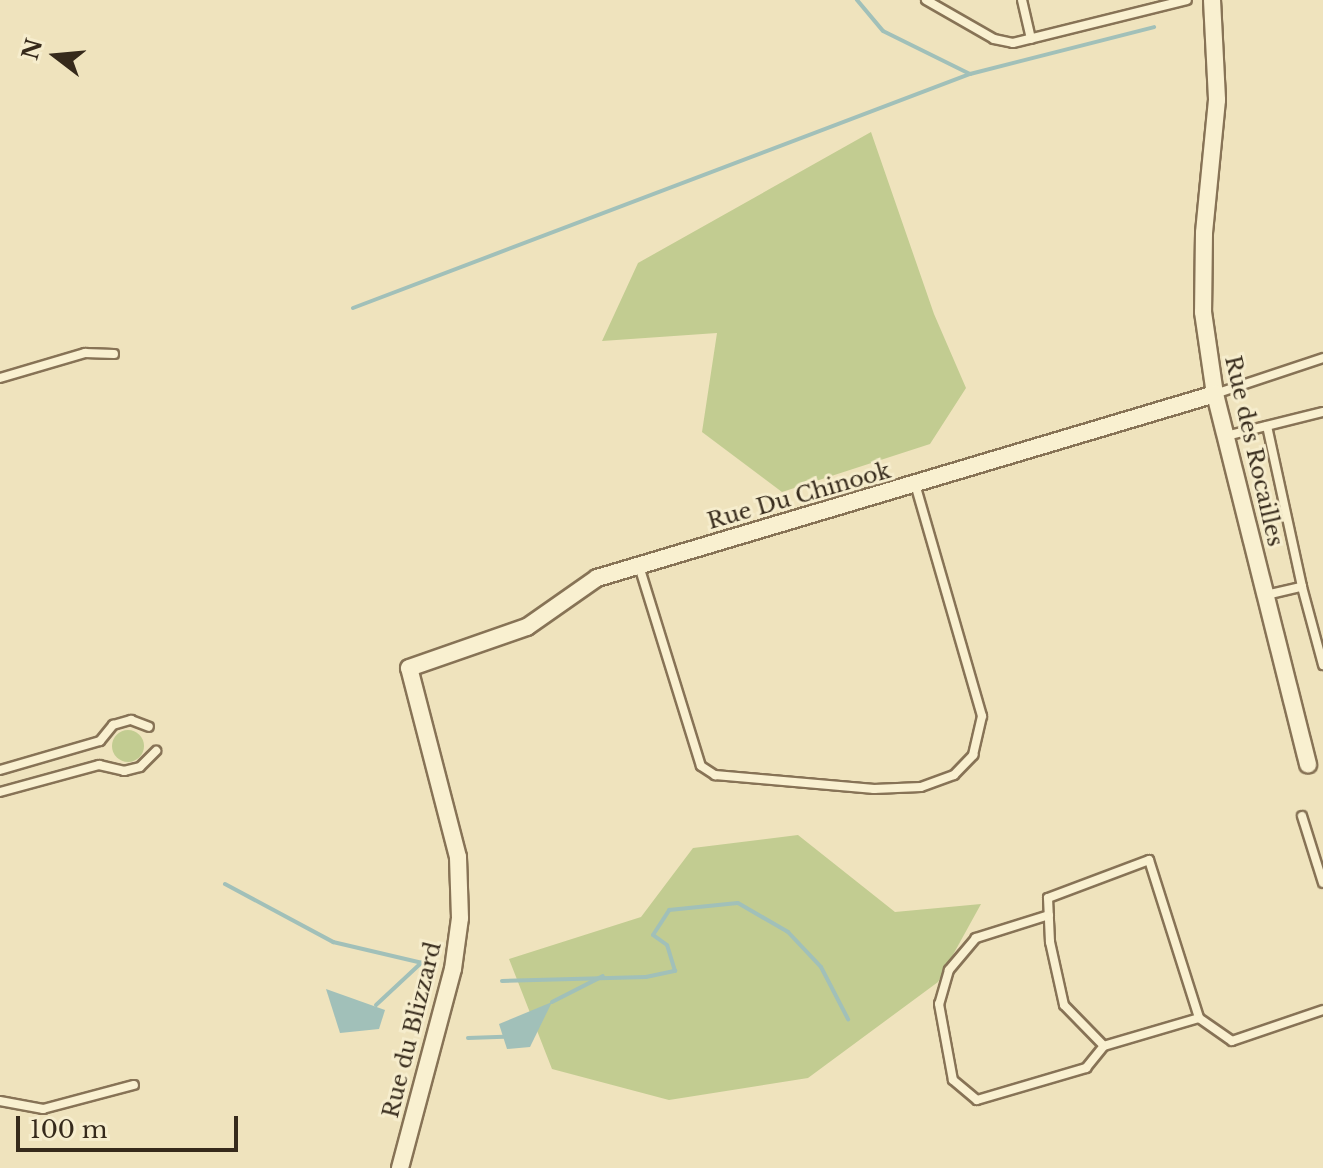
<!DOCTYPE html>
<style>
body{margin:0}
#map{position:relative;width:1323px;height:1168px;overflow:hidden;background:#efe3bd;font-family:"Libre Baskerville",serif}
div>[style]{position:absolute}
.green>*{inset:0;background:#c2cc91}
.round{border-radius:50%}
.water>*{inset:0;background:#a1c0b9}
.stream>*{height:4px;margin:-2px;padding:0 2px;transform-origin:2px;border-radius:2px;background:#a1c0b9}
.roads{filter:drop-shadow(2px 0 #877356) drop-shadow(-2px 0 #877356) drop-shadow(0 2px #877356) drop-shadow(0 -2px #877356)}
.lane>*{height:8px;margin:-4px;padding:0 4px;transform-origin:4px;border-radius:4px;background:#f9f0d0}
.street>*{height:16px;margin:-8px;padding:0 8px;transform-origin:8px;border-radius:8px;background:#f9f0d0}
span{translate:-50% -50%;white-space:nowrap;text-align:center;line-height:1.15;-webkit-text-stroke:6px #f6edcd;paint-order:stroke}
.street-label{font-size:22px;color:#362a1b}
.north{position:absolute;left:16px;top:16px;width:80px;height:80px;-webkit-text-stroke:6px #f6edcd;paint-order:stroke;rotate:286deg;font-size:22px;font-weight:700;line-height:32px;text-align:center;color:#362a1b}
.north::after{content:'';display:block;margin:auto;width:28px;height:36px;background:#362a1b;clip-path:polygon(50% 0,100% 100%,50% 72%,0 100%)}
.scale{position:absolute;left:16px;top:1116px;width:222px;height:36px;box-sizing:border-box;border:4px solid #362a1b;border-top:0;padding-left:10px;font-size:24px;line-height:28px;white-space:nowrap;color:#362a1b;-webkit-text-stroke:6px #f6edcd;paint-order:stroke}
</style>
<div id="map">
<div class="green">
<i style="clip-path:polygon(871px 132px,934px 314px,966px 388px,930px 444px,782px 492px,702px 432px,717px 333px,602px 341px,638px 263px)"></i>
<i class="round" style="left:112px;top:730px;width:32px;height:32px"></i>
<i style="clip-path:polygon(798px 835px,895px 912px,981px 904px,938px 982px,808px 1078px,669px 1100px,552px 1069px,509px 959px,641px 917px,693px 848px)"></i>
</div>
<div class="water">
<i style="clip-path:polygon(326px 989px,385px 1010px,379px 1029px,340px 1033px)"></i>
<i style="clip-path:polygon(552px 1002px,530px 1047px,507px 1049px,499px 1024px)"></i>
</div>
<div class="stream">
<i style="left:857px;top:0;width:40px;rotate:50deg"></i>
<i style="left:883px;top:31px;width:97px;rotate:26.3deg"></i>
<i style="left:353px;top:308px;width:660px;rotate:-20.77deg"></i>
<i style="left:970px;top:74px;width:190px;rotate:-14.3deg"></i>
<i style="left:225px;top:884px;width:123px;rotate:28.2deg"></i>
<i style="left:333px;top:942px;width:105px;rotate:13.2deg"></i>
<i style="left:502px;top:981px;width:144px;rotate:-1.6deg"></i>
<i style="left:646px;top:977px;width:30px;rotate:-12deg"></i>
<i style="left:675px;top:971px;width:27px;rotate:-107deg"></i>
<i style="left:667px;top:945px;width:17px;rotate:-144deg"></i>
<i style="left:653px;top:935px;width:30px;rotate:-57deg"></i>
<i style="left:669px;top:910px;width:69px;rotate:-5.8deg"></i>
<i style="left:738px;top:903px;width:58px;rotate:30.1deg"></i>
<i style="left:788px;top:932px;width:48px;rotate:46.7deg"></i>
<i style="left:821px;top:967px;width:59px;rotate:62.6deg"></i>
<i style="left:552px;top:1002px;width:57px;rotate:-27deg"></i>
<i style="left:376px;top:1005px;width:62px;rotate:-43deg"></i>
<i style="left:468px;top:1038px;width:36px;rotate:-2deg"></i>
</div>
<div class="roads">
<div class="lane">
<i style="left:926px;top:0;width:78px;rotate:29.8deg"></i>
<i style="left:994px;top:39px;width:19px;rotate:12deg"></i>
<i style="left:1013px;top:43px;width:179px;rotate:-13.9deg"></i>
<i style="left:1022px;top:0;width:40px;rotate:77deg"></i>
<i style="left:0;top:378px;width:89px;rotate:-16.4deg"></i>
<i style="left:85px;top:353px;width:29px;rotate:2deg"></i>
<i style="left:1215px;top:394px;width:114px;rotate:-18.4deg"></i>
<i style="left:1267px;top:426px;width:165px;rotate:77.7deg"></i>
<i style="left:1226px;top:436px;width:100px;rotate:-13.9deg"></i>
<i style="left:639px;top:566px;width:209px;rotate:72.8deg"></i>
<i style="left:701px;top:766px;width:17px;rotate:33deg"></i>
<i style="left:715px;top:775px;width:160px;rotate:5deg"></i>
<i style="left:874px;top:789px;width:47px;rotate:-2.4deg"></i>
<i style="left:921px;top:787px;width:35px;rotate:-20deg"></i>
<i style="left:954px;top:775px;width:28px;rotate:-46deg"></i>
<i style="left:973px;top:755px;width:40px;rotate:-77deg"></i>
<i style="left:982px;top:716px;width:241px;rotate:-106.1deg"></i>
<i style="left:1266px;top:595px;width:37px;rotate:-13deg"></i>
<i style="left:1302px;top:587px;width:81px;rotate:74.9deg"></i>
<i style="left:0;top:770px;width:104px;rotate:-16.2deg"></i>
<i style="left:100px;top:741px;width:21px;rotate:-51deg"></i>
<i style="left:113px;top:725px;width:19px;rotate:-16deg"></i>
<i style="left:131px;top:720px;width:19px;rotate:21deg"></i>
<i style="left:0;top:792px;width:103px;rotate:-15.3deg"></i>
<i style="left:99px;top:765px;width:26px;rotate:13deg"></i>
<i style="left:124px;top:771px;width:16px;rotate:-14deg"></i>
<i style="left:140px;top:767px;width:23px;rotate:-45deg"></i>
<i style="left:1302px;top:816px;width:70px;rotate:72.6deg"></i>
<i style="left:1049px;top:915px;width:77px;rotate:162.5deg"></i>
<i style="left:976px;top:938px;width:42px;rotate:130.2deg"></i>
<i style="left:949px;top:970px;width:35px;rotate:106deg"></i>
<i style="left:939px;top:1004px;width:77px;rotate:79.6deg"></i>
<i style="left:953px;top:1080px;width:31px;rotate:40deg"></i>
<i style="left:977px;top:1100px;width:114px;rotate:-16.4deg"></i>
<i style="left:1086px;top:1068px;width:28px;rotate:-51deg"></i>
<i style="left:1199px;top:1018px;width:99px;rotate:163.6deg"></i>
<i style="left:1104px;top:1046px;width:57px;rotate:-134.3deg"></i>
<i style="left:1064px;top:1005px;width:65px;rotate:-102.5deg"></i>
<i style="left:1050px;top:942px;width:44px;rotate:-92.6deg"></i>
<i style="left:1048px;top:898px;width:108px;rotate:-20.6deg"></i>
<i style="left:1149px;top:860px;width:166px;rotate:72.4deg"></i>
<i style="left:1199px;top:1018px;width:40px;rotate:34.9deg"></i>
<i style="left:1232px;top:1041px;width:96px;rotate:-18.8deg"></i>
<i style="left:0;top:1101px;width:44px;rotate:10.5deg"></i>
<i style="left:43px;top:1109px;width:94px;rotate:-14.8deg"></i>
</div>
<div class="street">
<i style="left:1212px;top:0;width:100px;rotate:87.1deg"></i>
<i style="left:1217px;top:100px;width:134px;rotate:95.6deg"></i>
<i style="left:1204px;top:233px;width:79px;rotate:90.7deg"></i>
<i style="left:1203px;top:312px;width:83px;rotate:81.7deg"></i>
<i style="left:1215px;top:394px;width:382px;rotate:75.9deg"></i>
<i style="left:400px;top:1168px;width:206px;rotate:-75.1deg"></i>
<i style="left:453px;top:969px;width:51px;rotate:-82.2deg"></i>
<i style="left:460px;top:918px;width:61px;rotate:-91.9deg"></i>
<i style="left:458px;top:857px;width:195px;rotate:-104.5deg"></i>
<i style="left:409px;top:668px;width:125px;rotate:-19.2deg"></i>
<i style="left:527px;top:627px;width:85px;rotate:-35deg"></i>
<i style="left:597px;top:578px;width:645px;rotate:-16.58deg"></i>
</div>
</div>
<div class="street-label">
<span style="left:1254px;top:451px;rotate:77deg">Rue des Rocailles</span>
<span style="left:799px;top:496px;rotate:-16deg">Rue Du Chinook</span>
<span style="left:412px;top:1030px;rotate:-76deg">Rue du Blizzard</span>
</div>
<div class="north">N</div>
<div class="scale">100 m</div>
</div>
